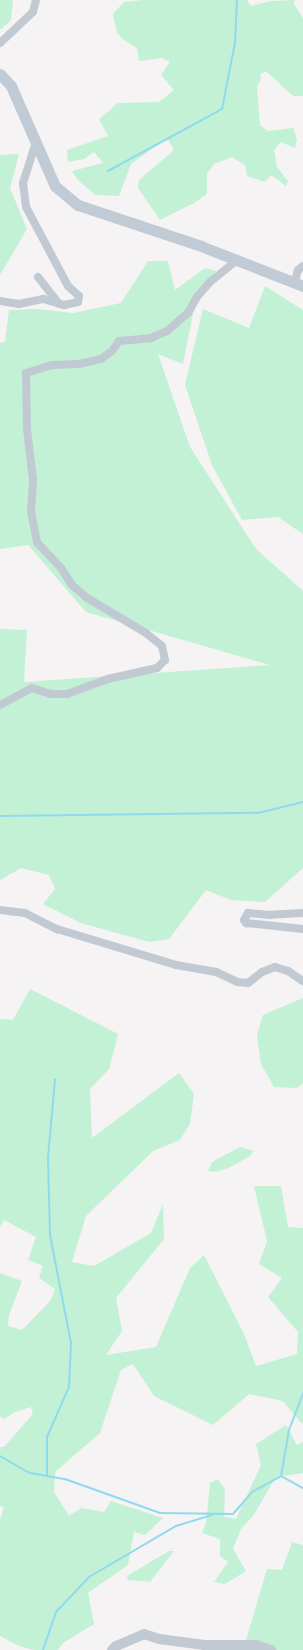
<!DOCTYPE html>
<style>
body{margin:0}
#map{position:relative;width:303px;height:1650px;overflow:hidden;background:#f5f3f3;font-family:Manrope,sans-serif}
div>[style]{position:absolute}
.green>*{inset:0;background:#c3f1d5}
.stream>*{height:2px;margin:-1px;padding:0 1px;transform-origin:1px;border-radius:1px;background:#90daee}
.minor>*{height:8px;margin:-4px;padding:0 4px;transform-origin:4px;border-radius:4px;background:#c1cad2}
.tertiary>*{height:10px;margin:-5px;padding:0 5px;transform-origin:5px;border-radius:5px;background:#c1cad2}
.secondary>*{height:11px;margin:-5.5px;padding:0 5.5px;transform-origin:5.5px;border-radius:5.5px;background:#c1cbd6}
span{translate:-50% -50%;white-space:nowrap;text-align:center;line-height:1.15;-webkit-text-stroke:3px #fff;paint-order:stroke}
</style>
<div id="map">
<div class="green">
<i style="clip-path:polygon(0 0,13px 0,11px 20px,0 30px)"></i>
<i style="clip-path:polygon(143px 0,247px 0,251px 6px,271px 1px,295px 0,294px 4px,303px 18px,303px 96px,293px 96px,266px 71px,260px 75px,261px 79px,257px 87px,260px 125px,268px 131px,293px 128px,297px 139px,295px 148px,281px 142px,274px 150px,277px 167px,288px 181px,286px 186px,271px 175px,265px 182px,247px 176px,245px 165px,232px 157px,214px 164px,207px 174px,207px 194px,194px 203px,160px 220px,138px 188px,139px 180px,174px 150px,167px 138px,131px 164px,119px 196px,95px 195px,78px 180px,72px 171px,103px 163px,94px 152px,84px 159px,68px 162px,67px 150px,108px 136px,99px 119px,118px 103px,159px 102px,174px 90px,161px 75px,170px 62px,162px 58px,139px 61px,137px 48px,124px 40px,117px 33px,113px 14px,124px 2px)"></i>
<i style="clip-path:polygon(19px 154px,10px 188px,27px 229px,0 275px,0 155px)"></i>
<i style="clip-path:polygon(148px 261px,168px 261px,175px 290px,205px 268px,216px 271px,195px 304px,183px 364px,158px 354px,190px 447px,256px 549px,303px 591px,303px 868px,265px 902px,231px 900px,206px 890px,169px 939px,149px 942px,81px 923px,43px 904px,55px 889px,49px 875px,21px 868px,0 880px,0 629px,27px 630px,24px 682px,270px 665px,86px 612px,28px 545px,0 549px,0 343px,5px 342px,9px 310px,37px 309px,73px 313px,121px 303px)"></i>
<i style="clip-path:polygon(265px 286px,303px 310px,303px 534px,278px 517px,242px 520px,212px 465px,185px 385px,203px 309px,249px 328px)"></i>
<i style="clip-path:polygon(30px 989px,118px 1034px,109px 1069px,90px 1089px,92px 1138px,179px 1073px,194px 1094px,190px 1124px,180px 1140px,153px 1151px,86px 1216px,72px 1262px,94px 1266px,151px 1233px,163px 1204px,164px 1239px,116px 1298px,122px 1331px,106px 1355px,156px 1347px,190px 1268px,204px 1255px,244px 1334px,256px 1366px,297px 1354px,298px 1332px,268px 1297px,282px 1278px,259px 1264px,267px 1241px,254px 1186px,281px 1186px,288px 1227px,303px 1228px,303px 1422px,302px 1424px,283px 1401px,249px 1394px,213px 1425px,154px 1396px,133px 1364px,121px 1370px,100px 1433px,55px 1472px,54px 1492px,69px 1516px,81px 1508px,104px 1512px,111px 1501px,163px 1518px,145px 1535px,134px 1532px,128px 1565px,88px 1593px,94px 1624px,63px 1643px,58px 1650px,34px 1650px,19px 1646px,0 1636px,0 1520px,4px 1507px,0 1506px,0 1447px,4px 1447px,33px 1414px,31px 1407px,15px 1412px,4px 1419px,0 1416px,0 1273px,22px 1281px,9px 1315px,8px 1326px,22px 1330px,51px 1300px,55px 1289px,39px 1278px,43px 1266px,28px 1260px,36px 1237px,4px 1220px,0 1227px,0 1019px,13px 1020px)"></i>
<i style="clip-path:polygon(303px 998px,303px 1083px,297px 1088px,274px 1087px,261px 1064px,257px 1035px,263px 1015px)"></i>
<i style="clip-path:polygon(240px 1147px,254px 1151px,250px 1156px,228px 1168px,215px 1172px,208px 1171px,212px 1162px)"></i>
<i style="clip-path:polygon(286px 1425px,297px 1445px,303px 1442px,303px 1473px,276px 1477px,253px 1516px,241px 1529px,233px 1549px,246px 1571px,225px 1584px,214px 1582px,228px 1562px,220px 1556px,220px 1539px,202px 1533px,206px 1523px,210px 1483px,218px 1479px,225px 1490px,224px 1517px,236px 1519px,261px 1465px,256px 1444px)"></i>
<i style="clip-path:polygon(292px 1542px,303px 1545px,303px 1650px,243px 1650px,267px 1569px,282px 1570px)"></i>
<i style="clip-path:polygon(169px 1551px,174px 1551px,150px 1582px,128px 1580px,127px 1576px)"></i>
</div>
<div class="stream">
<i style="left:108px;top:171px;width:130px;rotate:-28.5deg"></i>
<i style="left:222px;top:109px;width:67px;rotate:-78.9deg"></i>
<i style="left:235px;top:43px;width:43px;rotate:-87.3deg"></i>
<i style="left:0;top:816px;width:258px;rotate:-0.7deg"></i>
<i style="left:258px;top:813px;width:46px;rotate:-13.7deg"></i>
<i style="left:0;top:1456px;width:34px;rotate:30deg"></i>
<i style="left:30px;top:1473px;width:36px;rotate:10deg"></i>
<i style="left:65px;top:1479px;width:101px;rotate:19.7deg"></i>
<i style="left:160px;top:1513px;width:73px;rotate:0.8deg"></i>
<i style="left:233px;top:1514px;width:29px;rotate:-49deg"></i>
<i style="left:252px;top:1492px;width:33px;rotate:-29deg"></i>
<i style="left:281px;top:1476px;width:25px;rotate:29deg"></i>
<i style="left:47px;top:1476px;width:39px;rotate:-90deg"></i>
<i style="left:47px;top:1437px;width:55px;rotate:-66.3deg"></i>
<i style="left:69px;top:1387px;width:44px;rotate:-87.4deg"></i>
<i style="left:71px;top:1343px;width:110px;rotate:-101deg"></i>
<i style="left:50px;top:1235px;width:77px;rotate:-91.5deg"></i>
<i style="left:48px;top:1158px;width:79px;rotate:-84.9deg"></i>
<i style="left:281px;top:1476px;width:47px;rotate:-80.1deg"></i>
<i style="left:289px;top:1430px;width:39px;rotate:-69deg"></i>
<i style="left:43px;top:1650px;width:40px;rotate:-71.1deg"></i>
<i style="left:56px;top:1612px;width:48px;rotate:-46.7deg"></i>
<i style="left:89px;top:1577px;width:101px;rotate:-30.4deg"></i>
<i style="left:176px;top:1526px;width:38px;rotate:-17deg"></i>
</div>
<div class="minor">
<i style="left:0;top:43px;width:45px;rotate:-43.2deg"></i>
<i style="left:33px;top:12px;width:12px;rotate:-76deg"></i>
<i style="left:38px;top:277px;width:34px;rotate:52deg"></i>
<i style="left:295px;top:281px;width:11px;rotate:-75deg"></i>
<i style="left:298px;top:270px;width:6px;rotate:-39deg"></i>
<i style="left:0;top:301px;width:19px;rotate:9deg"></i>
<i style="left:19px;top:304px;width:25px;rotate:-12deg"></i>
<i style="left:43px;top:299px;width:22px;rotate:16deg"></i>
<i style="left:64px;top:305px;width:14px;rotate:-12deg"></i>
<i style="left:78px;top:302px;width:6px;rotate:-81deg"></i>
<i style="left:79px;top:296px;width:15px;rotate:-138deg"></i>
<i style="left:68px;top:286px;width:89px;rotate:-118deg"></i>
<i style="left:26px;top:207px;width:24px;rotate:-97deg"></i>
<i style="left:23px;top:183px;width:43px;rotate:-72.4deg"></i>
<i style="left:0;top:705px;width:36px;rotate:-28deg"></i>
<i style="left:32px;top:688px;width:19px;rotate:18deg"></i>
<i style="left:50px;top:694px;width:17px"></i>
<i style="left:67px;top:694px;width:44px;rotate:-20.1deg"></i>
<i style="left:108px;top:679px;width:50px;rotate:-12.7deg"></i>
<i style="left:157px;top:668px;width:11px;rotate:-45deg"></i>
<i style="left:165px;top:660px;width:14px;rotate:-102deg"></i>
<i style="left:162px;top:646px;width:21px;rotate:-141deg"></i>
<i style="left:146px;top:633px;width:69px;rotate:-149.3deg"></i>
<i style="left:87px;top:598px;width:20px;rotate:-139deg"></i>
<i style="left:72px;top:585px;width:20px;rotate:-123deg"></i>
<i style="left:61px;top:568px;width:35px;rotate:-133deg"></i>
<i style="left:37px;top:542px;width:32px;rotate:-101deg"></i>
<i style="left:31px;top:511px;width:31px;rotate:-86deg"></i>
<i style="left:33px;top:480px;width:51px;rotate:-96.7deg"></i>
<i style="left:27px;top:429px;width:56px;rotate:-91deg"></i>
<i style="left:26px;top:373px;width:27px;rotate:-17deg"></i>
<i style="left:52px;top:365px;width:27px;rotate:-2deg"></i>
<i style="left:79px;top:364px;width:23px;rotate:-13deg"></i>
<i style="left:101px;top:359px;width:14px;rotate:-36deg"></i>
<i style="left:112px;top:351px;width:12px;rotate:-55deg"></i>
<i style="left:119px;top:341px;width:32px;rotate:-5deg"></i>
<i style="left:151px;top:338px;width:17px;rotate:-24deg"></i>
<i style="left:167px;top:331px;width:28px;rotate:-41deg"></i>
<i style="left:188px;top:313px;width:18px;rotate:-61deg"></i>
<i style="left:197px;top:297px;width:20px;rotate:-49deg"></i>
<i style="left:210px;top:282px;width:35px;rotate:-39deg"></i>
<i style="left:0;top:910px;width:25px;rotate:7deg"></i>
<i style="left:25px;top:913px;width:36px;rotate:27deg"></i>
<i style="left:57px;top:929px;width:124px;rotate:16.8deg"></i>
<i style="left:176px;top:965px;width:41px;rotate:9.9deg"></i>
<i style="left:216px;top:972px;width:23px;rotate:25deg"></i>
<i style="left:237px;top:982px;width:11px;rotate:5deg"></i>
<i style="left:248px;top:983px;width:18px;rotate:-38deg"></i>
<i style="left:262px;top:972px;width:14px;rotate:-21deg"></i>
<i style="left:275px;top:967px;width:14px;rotate:17deg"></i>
<i style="left:288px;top:971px;width:18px;rotate:34deg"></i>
<i style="left:303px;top:913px;width:33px;rotate:177deg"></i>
<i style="left:270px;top:915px;width:22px;rotate:-175deg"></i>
<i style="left:248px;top:913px;width:8px;rotate:120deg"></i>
<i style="left:244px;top:920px;width:4px;rotate:56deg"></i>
<i style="left:246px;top:923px;width:57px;rotate:6deg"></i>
</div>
<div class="tertiary">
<i style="left:112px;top:1650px;width:6px;rotate:-45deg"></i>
<i style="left:116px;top:1646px;width:30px;rotate:-23deg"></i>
<i style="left:144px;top:1634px;width:16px;rotate:18deg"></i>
<i style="left:159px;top:1639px;width:46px;rotate:7.4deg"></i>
<i style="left:205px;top:1645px;width:51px"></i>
<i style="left:256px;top:1645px;width:16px;rotate:18deg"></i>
</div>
<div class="secondary">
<i style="left:0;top:74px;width:16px;rotate:47deg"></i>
<i style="left:11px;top:86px;width:109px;rotate:66.3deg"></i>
<i style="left:55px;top:186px;width:30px;rotate:40deg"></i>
<i style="left:78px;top:205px;width:130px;rotate:18.4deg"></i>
<i style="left:201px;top:246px;width:110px;rotate:21.4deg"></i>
</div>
</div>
